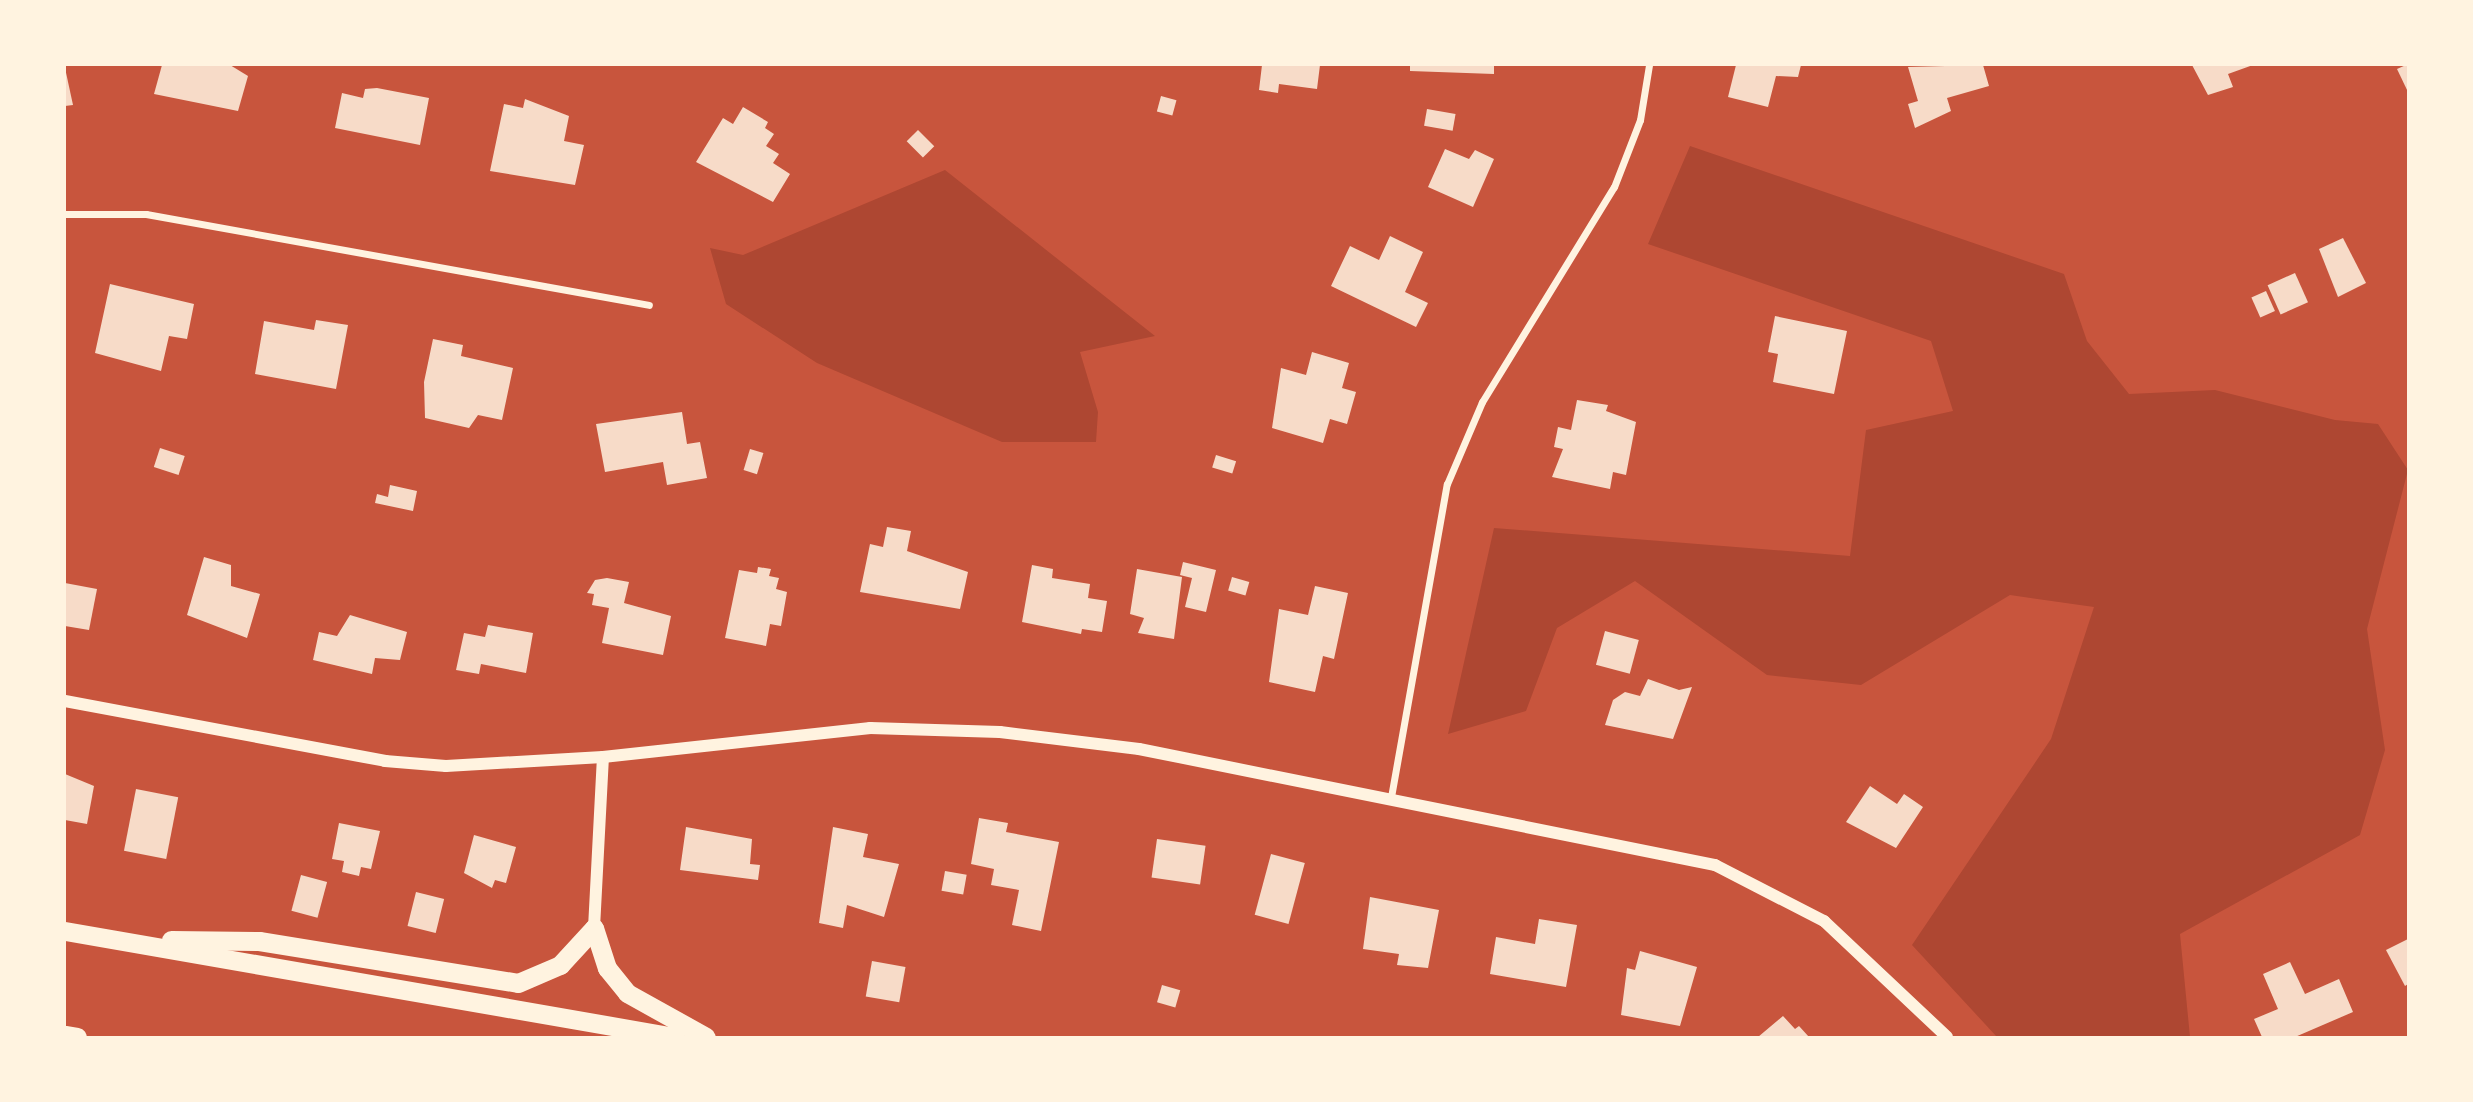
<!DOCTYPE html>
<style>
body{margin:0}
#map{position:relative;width:2473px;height:1102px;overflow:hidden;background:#c8553d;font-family:Rubik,sans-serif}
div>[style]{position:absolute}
.green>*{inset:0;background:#ae4732}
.building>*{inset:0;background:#f7dbc8;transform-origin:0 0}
.minor>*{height:7px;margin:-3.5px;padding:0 3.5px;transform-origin:3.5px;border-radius:3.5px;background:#fff3e0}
.tertiary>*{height:12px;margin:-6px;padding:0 6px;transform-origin:6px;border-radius:6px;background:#fff3e0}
.trunk>*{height:19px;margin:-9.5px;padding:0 9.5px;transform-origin:9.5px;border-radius:9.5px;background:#fff3e0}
span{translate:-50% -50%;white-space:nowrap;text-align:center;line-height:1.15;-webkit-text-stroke:5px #fff3e0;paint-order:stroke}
.frame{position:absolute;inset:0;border:66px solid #fff3e0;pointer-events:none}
</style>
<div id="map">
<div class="green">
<i style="clip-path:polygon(1690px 146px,2064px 274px,2087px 341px,2129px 394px,2215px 390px,2335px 420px,2378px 424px,2408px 470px,2367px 629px,2385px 750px,2360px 835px,2180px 934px,2190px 1037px,1997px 1037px,1912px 945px,2051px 739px,2094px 607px,2010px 595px,1861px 685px,1767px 675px,1635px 581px,1557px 628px,1526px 711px,1448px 734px,1494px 528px,1850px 556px,1866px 430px,1953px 411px,1931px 341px,1648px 244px)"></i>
<i style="clip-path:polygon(945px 170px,1155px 336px,1080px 352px,1098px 412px,1096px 442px,1002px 442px,817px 363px,726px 304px,710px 248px,743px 255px)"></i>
</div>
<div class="building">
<i style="clip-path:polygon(162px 65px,230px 65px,248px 76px,238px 111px,154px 94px)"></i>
<i style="clip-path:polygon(1262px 65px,1320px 65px,1317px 89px,1279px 84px,1278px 93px,1259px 90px)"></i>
<i style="clip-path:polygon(1410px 65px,1494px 65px,1494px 74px,1410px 71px)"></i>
<i style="clip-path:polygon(1736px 65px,1801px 65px,1798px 77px,1776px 76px,1768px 107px,1728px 97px)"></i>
<i style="clip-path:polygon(1983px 65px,1989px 86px,1947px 98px,1951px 111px,1915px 128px,1908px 104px,1918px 101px,1908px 67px)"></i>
<i style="clip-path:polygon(2192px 65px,2253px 65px,2228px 74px,2233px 87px,2208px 95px)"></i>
<i style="clip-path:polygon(2406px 65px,2408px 65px,2408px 92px,2397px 69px)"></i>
<i style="clip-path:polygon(65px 68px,73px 105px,65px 106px)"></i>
<i style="clip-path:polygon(377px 88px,429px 98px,420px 145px,335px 128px,342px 93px,363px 98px,365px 89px)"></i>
<i style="left:1161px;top:96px;width:16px;height:16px;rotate:15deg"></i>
<i style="clip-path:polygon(525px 99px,569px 116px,564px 141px,584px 145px,575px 185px,490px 171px,504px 104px,523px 108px)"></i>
<i style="clip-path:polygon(743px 107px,768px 122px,765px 128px,774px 134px,766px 146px,779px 154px,773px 163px,790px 174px,773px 202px,696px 162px,723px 118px,733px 124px)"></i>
<i style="left:1427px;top:109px;width:29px;height:17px;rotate:10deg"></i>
<i style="left:918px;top:130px;width:23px;height:16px;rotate:45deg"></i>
<i style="clip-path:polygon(1445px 149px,1469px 159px,1475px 150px,1494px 159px,1473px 207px,1428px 187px)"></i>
<i style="clip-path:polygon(1390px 236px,1423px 252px,1405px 292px,1428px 303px,1416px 327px,1331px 286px,1350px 246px,1379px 260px)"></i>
<i style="clip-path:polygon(2343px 238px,2366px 283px,2338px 297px,2319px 249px)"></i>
<i style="left:2295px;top:273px;width:32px;height:30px;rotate:66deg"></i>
<i style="clip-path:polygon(110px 284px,194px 304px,187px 339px,169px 336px,161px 371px,95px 353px)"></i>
<i style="left:2266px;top:291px;width:22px;height:16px;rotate:66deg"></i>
<i style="clip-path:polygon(1775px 316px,1847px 331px,1834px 394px,1773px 382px,1778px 354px,1768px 352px)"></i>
<i style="clip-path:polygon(316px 320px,348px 325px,336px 389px,255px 374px,264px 321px,314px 330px)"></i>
<i style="clip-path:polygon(433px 339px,463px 345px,461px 356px,513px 368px,502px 420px,478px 415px,469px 428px,425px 418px,424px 382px)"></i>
<i style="clip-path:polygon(1312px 352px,1349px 363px,1342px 388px,1356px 392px,1347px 424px,1330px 419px,1323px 443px,1272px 428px,1281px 368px,1306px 375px)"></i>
<i style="clip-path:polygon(1577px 400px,1608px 405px,1606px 411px,1636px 422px,1626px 475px,1613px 472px,1610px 489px,1552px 477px,1563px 449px,1554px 447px,1558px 427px,1571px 430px)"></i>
<i style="clip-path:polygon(682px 412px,687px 444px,700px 442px,707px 478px,667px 485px,663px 462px,605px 472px,596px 424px)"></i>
<i style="left:160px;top:448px;width:26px;height:20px;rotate:18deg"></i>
<i style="left:750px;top:449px;width:14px;height:22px;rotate:17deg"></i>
<i style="left:1216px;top:455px;width:21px;height:13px;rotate:17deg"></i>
<i style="clip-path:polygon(390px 485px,417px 491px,413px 511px,375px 503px,377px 494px,388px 497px)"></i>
<i style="clip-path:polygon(887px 527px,911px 531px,907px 551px,968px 572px,960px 609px,860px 592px,870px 544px,883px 547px)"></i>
<i style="clip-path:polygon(204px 557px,231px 565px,231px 586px,260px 594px,247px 638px,187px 615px)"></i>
<i style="clip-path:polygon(1183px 562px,1216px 570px,1206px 612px,1185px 607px,1192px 578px,1180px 575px)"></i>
<i style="clip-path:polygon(1032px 565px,1053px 569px,1052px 578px,1090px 584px,1088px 598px,1107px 601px,1102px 632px,1082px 629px,1081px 634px,1022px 622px)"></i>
<i style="clip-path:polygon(758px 567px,771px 569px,769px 576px,779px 578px,776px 589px,787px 592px,781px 626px,770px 624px,766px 646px,725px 638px,739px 570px,757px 573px)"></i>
<i style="clip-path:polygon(1137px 569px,1182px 577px,1174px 639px,1138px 633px,1144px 618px,1130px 614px)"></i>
<i style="left:1232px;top:577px;width:18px;height:14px;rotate:16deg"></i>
<i style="clip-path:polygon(607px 578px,629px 582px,624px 603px,671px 616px,663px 655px,602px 643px,609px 608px,592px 605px,594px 594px,587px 593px,595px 580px)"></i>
<i style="clip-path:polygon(65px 583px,97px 589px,89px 630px,65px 626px)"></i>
<i style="clip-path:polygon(1315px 586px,1348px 593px,1334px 659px,1323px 656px,1315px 692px,1269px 682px,1279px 609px,1308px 615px)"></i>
<i style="clip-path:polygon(350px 615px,407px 632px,400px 660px,375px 658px,372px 674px,313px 660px,319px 632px,337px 636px)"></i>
<i style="clip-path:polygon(488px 625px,533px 633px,526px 673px,481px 664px,479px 674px,456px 670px,464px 633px,485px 637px)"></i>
<i style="left:1605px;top:631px;width:35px;height:35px;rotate:15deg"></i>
<i style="clip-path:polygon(1648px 679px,1679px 690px,1692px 687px,1673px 739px,1605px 725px,1613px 700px,1625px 692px,1640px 696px)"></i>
<i style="clip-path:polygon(65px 774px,94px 786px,87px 824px,65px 820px)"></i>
<i style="clip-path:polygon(1870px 786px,1897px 804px,1904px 794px,1923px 807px,1896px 848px,1846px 822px)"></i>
<i style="left:136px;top:789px;width:43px;height:63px;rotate:11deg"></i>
<i style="clip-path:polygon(979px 818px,1008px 823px,1006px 832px,1059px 842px,1041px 931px,1012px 925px,1019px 890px,991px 885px,994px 869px,971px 864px)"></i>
<i style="clip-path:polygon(339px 823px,380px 831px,371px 869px,361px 867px,359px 876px,342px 872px,344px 861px,332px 859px)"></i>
<i style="clip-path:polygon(686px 827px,752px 839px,750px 864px,760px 865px,758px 880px,680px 870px)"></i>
<i style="clip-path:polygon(833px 827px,868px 834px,863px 857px,899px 864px,884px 917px,847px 905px,843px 928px,819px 923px)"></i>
<i style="clip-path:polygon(474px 835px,516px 847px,506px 883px,495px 880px,492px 888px,464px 873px)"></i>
<i style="left:1157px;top:839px;width:49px;height:39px;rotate:8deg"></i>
<i style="left:1271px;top:854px;width:35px;height:63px;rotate:15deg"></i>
<i style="left:945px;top:871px;width:22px;height:20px;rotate:10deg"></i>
<i style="left:301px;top:875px;width:27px;height:37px;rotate:15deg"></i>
<i style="left:416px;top:892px;width:29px;height:35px;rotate:14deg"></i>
<i style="clip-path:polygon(1370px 897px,1439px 910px,1428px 968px,1397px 965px,1399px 954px,1363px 949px)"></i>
<i style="clip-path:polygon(1539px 919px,1577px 925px,1566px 987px,1490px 974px,1496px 937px,1535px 944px)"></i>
<i style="clip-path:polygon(2408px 939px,2408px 984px,2405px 986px,2386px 950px)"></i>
<i style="clip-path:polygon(1640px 951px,1697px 967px,1680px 1026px,1621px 1015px,1627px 968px,1635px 970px)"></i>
<i style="left:872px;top:961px;width:34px;height:36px;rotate:10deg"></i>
<i style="clip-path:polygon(2290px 962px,2305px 994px,2339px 979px,2353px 1012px,2295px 1037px,2262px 1037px,2254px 1019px,2278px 1009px,2263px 974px)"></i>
<i style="left:1162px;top:985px;width:19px;height:18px;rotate:16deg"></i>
<i style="clip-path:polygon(1783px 1016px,1795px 1029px,1799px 1026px,1809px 1037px,1758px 1037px)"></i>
</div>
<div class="minor">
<i style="left:65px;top:214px;width:81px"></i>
<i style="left:146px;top:214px;width:511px;rotate:10.25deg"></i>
<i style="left:1391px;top:797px;width:318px;rotate:-79.9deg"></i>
<i style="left:1447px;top:484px;width:89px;rotate:-66.9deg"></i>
<i style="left:1482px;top:402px;width:252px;rotate:-58.5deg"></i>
<i style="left:1614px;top:187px;width:72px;rotate:-68.8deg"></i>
<i style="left:1640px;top:120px;width:56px;rotate:-80.7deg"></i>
</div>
<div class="tertiary">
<i style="left:65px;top:701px;width:326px;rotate:10.6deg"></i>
<i style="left:385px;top:761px;width:61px;rotate:4.7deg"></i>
<i style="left:446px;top:766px;width:157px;rotate:-3.3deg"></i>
<i style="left:603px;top:757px;width:269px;rotate:-6.2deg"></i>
<i style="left:870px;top:728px;width:130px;rotate:1.8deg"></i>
<i style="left:1000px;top:732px;width:140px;rotate:7deg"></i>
<i style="left:1139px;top:749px;width:588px;rotate:11.39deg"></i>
<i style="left:1715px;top:865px;width:123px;rotate:27.2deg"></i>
<i style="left:1824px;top:921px;width:169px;rotate:43.3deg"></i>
<i style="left:594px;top:928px;width:171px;rotate:-87deg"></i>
</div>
<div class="trunk">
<i style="left:594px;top:928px;width:42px;rotate:72deg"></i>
<i style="left:607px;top:968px;width:32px;rotate:51deg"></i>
<i style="left:627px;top:993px;width:90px;rotate:29.1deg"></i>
<i style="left:65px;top:931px;width:619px;rotate:9.86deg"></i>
<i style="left:171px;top:940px;width:88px;rotate:0.7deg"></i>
<i style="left:259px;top:941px;width:262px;rotate:9.2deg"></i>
<i style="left:518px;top:983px;width:46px;rotate:-23.2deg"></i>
<i style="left:560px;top:965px;width:50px;rotate:-47.4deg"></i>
<i style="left:65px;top:1035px;width:12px;rotate:9deg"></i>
</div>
<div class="frame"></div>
</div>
